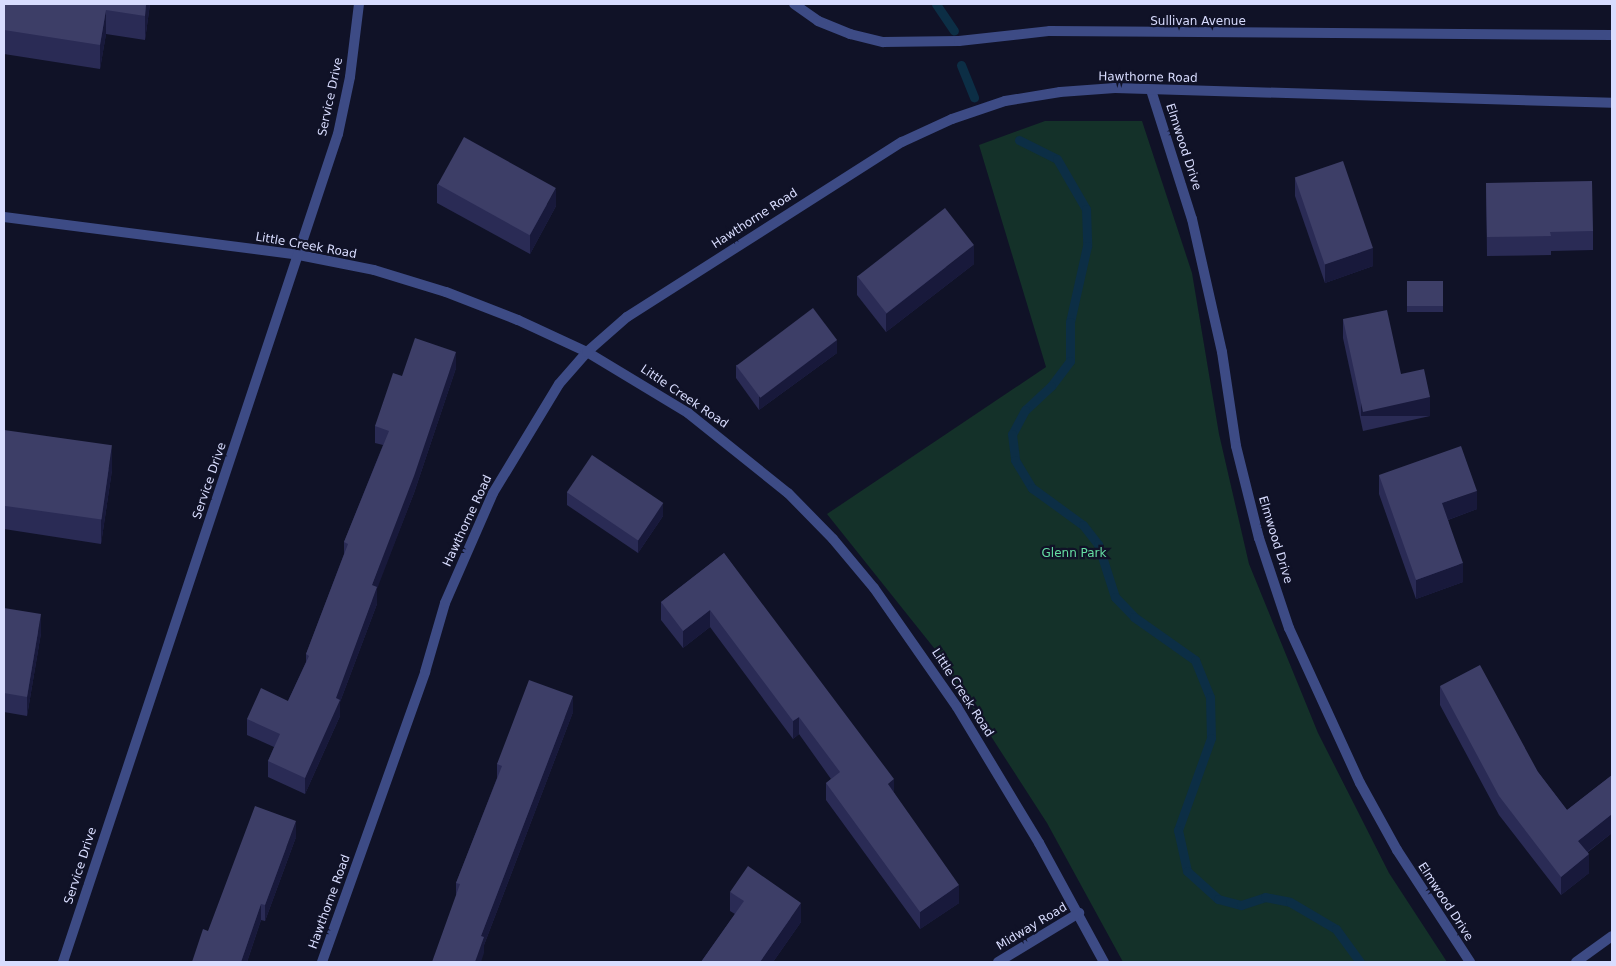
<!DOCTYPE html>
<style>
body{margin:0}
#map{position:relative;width:1616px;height:966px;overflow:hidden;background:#101227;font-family:"DejaVu Sans",sans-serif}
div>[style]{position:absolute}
.green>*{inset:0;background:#143129}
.stream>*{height:9px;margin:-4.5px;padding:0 4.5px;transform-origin:4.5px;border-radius:4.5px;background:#0c2e45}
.street>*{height:10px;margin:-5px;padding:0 5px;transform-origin:5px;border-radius:5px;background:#3d4b85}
.wall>*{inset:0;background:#2a2b55;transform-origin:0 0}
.shaded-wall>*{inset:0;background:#18193b;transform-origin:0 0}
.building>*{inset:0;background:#3d3e67;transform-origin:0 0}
span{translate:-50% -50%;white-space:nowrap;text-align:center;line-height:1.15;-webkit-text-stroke:4.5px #101227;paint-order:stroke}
.street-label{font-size:12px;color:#d8dcfe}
.park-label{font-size:12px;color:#65dda2}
.frame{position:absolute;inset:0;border:5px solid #d8dcfe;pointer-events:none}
</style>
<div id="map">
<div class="green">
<i style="clip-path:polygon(1045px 121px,1142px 121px,1192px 273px,1219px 434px,1249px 564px,1318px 733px,1389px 873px,1447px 962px,1123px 962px,1047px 823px,934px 648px,827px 514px,1046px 367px,979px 145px)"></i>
</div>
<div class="stream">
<i style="left:936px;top:4px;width:32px;rotate:56deg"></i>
<i style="left:961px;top:65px;width:35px;rotate:68deg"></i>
<i style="left:1019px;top:140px;width:42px;rotate:26.6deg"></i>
<i style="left:1057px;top:159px;width:58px;rotate:59.9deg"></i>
<i style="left:1086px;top:209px;width:37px;rotate:88deg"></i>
<i style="left:1087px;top:246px;width:78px;rotate:102.6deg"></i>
<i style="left:1070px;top:322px;width:39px;rotate:90deg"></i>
<i style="left:1070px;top:361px;width:31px;rotate:127deg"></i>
<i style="left:1051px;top:386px;width:35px;rotate:137deg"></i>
<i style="left:1025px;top:410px;width:27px;rotate:118deg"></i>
<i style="left:1012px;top:434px;width:26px;rotate:83deg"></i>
<i style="left:1015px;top:460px;width:33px;rotate:59deg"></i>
<i style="left:1032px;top:488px;width:63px;rotate:36deg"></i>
<i style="left:1083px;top:525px;width:24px;rotate:52deg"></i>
<i style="left:1098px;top:544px;width:56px;rotate:72.2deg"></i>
<i style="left:1115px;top:597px;width:28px;rotate:46deg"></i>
<i style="left:1134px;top:617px;width:75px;rotate:35.2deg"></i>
<i style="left:1195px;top:660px;width:40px;rotate:68deg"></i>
<i style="left:1210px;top:697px;width:41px;rotate:88.6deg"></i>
<i style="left:1211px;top:738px;width:98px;rotate:109.7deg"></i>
<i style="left:1178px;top:830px;width:42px;rotate:77.6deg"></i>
<i style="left:1187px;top:871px;width:42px;rotate:42.1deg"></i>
<i style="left:1218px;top:899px;width:24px;rotate:15deg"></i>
<i style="left:1241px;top:905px;width:25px;rotate:-18deg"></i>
<i style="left:1265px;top:897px;width:25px;rotate:11deg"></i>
<i style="left:1290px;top:902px;width:53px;rotate:30.4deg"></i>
<i style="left:1336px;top:929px;width:41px;rotate:54deg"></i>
</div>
<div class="street">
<i style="left:794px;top:4px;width:29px;rotate:35deg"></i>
<i style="left:818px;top:21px;width:35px;rotate:22deg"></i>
<i style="left:850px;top:34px;width:34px;rotate:14deg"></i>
<i style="left:883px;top:42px;width:76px;rotate:-0.8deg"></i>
<i style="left:959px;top:41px;width:92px;rotate:-6.3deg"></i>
<i style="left:1050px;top:31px;width:562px;rotate:0.41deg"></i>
<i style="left:1151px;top:90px;width:135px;rotate:72.4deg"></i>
<i style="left:1192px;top:219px;width:136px;rotate:77.3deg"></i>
<i style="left:1222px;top:352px;width:95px;rotate:81.5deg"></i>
<i style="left:1236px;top:446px;width:95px;rotate:76deg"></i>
<i style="left:1259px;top:538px;width:95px;rotate:71.6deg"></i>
<i style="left:1289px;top:628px;width:170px;rotate:65.4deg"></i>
<i style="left:1360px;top:783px;width:77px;rotate:61.1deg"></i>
<i style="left:1397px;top:850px;width:134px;rotate:56.9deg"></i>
<i style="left:4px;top:217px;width:297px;rotate:7.3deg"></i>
<i style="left:299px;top:255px;width:76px;rotate:11.3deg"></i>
<i style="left:374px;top:270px;width:75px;rotate:17deg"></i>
<i style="left:446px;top:292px;width:77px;rotate:21.3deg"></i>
<i style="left:518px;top:320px;width:76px;rotate:24.9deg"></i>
<i style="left:587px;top:352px;width:118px;rotate:31.1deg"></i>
<i style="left:688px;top:413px;width:128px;rotate:38.7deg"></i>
<i style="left:788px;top:493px;width:64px;rotate:45.6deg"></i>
<i style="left:833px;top:539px;width:64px;rotate:50.1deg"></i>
<i style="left:874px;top:588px;width:145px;rotate:55.1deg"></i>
<i style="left:957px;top:707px;width:159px;rotate:58.9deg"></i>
<i style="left:1039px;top:843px;width:136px;rotate:61.4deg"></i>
<i style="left:63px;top:962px;width:872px;rotate:-71.63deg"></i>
<i style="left:338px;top:134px;width:58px;rotate:-78.1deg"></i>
<i style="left:350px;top:77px;width:74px;rotate:-83deg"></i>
<i style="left:322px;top:962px;width:308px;rotate:-70.4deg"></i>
<i style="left:425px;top:672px;width:72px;rotate:-73.8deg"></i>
<i style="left:445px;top:603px;width:120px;rotate:-66.4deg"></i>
<i style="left:493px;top:493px;width:127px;rotate:-58.8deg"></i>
<i style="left:559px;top:384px;width:43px;rotate:-48.8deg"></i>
<i style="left:587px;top:352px;width:53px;rotate:-41.2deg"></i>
<i style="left:627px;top:317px;width:326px;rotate:-32.5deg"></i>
<i style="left:902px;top:142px;width:55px;rotate:-24.7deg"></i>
<i style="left:952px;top:119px;width:56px;rotate:-18.8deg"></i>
<i style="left:1005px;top:101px;width:56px;rotate:-9.3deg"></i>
<i style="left:1060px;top:92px;width:55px;rotate:-4.2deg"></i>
<i style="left:1115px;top:88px;width:497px;rotate:1.7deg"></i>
<i style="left:998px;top:962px;width:95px;rotate:-31.2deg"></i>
<i style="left:1576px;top:962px;width:44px;rotate:-35.8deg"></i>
</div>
<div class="wall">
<i style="clip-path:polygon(4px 4px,150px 4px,145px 40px,106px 34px,100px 69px,4px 54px)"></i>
<i style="clip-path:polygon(1295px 178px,1373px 266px,1325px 283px,1295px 196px)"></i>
<i style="clip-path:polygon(1486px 183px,1593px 231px,1593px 250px,1551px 251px,1551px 255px,1487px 256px)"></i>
<i style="clip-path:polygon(437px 184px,556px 206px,530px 254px,437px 203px)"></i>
<i style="clip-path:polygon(974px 264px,886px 332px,857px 295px,857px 276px)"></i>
<i style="left:1443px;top:281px;width:31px;height:36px;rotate:90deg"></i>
<i style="clip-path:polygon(1343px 319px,1401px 374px,1430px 416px,1363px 431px,1343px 338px)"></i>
<i style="clip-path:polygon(837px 353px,759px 410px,736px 378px,736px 365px)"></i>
<i style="clip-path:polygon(456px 368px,414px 493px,377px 587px,377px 604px,340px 702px,340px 716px,305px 794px,268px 777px,268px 761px,274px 747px,247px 735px,247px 719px,288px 701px,306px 662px,306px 654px,344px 554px,344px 542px,383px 445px,375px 443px,375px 426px)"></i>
<i style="clip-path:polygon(4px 430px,112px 470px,101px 544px,4px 529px)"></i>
<i style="clip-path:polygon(1379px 475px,1477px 509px,1448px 520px,1463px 582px,1416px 599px,1379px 494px)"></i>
<i style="clip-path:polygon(567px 492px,663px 516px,638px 553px,567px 505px)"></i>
<i style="clip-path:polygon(724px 553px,894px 793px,959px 903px,920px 929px,826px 800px,826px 783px,831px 779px,799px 734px,793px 739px,710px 627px,683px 648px,661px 620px,661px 602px)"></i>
<i style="clip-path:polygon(4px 608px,41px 633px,27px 716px,4px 712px)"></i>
<i style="clip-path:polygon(1440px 686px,1538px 772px,1567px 810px,1612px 775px,1612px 833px,1588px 852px,1589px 873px,1561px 895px,1499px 815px,1440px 705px)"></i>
<i style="clip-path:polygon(573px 712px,484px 945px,484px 953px,456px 894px,456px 883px,497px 778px,497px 764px)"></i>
<i style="clip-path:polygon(296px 837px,265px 921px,261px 920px,247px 962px,192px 962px,208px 931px)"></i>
<i style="clip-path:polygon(730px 892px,801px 922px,773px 962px,701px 962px,735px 914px,730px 911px)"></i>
</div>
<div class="shaded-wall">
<i style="clip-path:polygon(146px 4px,150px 4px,145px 40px,145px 16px)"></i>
<i style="clip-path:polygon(106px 10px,106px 34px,100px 69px,100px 45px)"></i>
<i style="clip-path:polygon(556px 188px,556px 206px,530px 254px,530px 235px)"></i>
<i style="clip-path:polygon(974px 245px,974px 264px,886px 332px,886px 314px)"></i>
<i style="clip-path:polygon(1373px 248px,1373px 266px,1325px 283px,1325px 264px)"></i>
<i style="clip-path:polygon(837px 340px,837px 353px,759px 410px,759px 397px)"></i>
<i style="clip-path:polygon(456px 352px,456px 368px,414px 493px,372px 602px,372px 585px)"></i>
<i style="left:1430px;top:397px;width:19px;height:69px;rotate:90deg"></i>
<i style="clip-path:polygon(112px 446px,112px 470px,101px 544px,101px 520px)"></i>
<i style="clip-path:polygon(1477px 491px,1477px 509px,1442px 522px,1442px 503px)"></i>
<i style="clip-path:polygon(663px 503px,663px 516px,638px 553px,638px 540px)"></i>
<i style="clip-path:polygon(1463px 563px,1463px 582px,1416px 599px,1416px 580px)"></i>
<i style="clip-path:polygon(377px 587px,377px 604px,340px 702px,340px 716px,305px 794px,305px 778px)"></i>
<i style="clip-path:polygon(710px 610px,710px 627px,683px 648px,683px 631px)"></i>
<i style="clip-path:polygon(41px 614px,41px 633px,27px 716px,27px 697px)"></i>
<i style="clip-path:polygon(573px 696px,573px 712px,484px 945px,484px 953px,481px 962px,475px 962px,481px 936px)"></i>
<i style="clip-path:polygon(799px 717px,799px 734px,793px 739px,793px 721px)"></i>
<i style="clip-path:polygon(894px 779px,894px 797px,888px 784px)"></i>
<i style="clip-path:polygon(1612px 814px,1612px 833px,1578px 859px,1578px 841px)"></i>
<i style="clip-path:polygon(296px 821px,296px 837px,265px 921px,265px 905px)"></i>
<i style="clip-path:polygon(1589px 854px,1589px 873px,1561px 895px,1561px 877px)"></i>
<i style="clip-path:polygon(959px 885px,959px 903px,920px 929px,920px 912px)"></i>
<i style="clip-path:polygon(801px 903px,801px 922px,773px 962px,760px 962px)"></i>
<i style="clip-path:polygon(261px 904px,261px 920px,247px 962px,241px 962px)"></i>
</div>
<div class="building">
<i style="clip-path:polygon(4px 4px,146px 4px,145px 16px,106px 10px,100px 45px,4px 30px)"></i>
<i style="left:464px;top:137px;width:105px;height:54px;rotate:29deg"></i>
<i style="left:1343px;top:161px;width:92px;height:51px;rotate:71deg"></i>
<i style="clip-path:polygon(1592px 181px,1593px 231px,1550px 232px,1551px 236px,1487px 237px,1486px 183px)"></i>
<i style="left:945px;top:208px;width:47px;height:111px;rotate:52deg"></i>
<i style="left:1443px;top:281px;width:25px;height:36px;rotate:90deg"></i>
<i style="left:813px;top:308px;width:40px;height:96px;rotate:53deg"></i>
<i style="clip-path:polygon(1387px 310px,1401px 374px,1424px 369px,1430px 397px,1363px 412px,1343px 319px)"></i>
<i style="clip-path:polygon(415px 338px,456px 352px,414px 476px,372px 585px,377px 587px,336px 698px,340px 700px,305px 778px,268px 761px,280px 734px,247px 719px,261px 688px,288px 701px,309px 656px,306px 654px,348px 544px,344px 542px,389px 431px,375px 426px,393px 373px,402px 376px)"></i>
<i style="left:4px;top:430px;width:109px;height:75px;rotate:8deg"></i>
<i style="clip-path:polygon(1461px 446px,1477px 491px,1442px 503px,1463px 563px,1416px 580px,1379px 475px)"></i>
<i style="left:592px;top:455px;width:86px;height:45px;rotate:34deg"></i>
<i style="clip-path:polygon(724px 553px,894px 779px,888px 784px,959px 885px,920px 912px,826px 783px,840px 772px,799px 717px,793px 721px,710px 610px,683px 631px,661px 602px)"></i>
<i style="clip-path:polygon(4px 608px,41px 614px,27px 697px,4px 693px)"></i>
<i style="clip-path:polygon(1480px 665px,1538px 772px,1567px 810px,1612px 775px,1612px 814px,1578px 841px,1589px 854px,1561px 877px,1499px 796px,1440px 686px)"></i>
<i style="clip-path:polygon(529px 680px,573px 696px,481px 936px,484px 937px,475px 962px,432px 962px,460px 884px,456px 883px,502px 766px,497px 764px)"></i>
<i style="clip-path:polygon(255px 806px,296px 821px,265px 905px,261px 904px,241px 962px,192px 962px,203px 929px,208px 931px)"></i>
<i style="clip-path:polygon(748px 866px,801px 903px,760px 962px,701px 962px,744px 901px,730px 892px)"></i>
</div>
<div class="street-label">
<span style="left:1198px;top:22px">Sullivan Avenue</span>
<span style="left:1148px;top:78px;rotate:1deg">Hawthorne Road</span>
<span style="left:331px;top:97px;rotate:-78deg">Service Drive</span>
<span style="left:1183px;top:147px;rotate:72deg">Elmwood Drive</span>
<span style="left:755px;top:219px;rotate:-33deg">Hawthorne Road</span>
<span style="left:306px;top:246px;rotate:10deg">Little Creek Road</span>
<span style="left:684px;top:397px;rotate:34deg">Little Creek Road</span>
<span style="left:210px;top:481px;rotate:-71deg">Service Drive</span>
<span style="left:468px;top:521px;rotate:-65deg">Hawthorne Road</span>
<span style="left:1275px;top:540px;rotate:73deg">Elmwood Drive</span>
<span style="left:962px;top:693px;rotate:57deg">Little Creek Road</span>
<span style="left:81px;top:866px;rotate:-72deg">Service Drive</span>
<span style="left:330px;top:902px;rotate:-70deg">Hawthorne Road</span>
<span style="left:1445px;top:902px;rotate:57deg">Elmwood Drive</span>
<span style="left:1032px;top:927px;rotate:-31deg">Midway Road</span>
</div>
<div class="park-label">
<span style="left:1074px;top:554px">Glenn Park</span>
</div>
<div class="frame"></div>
</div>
